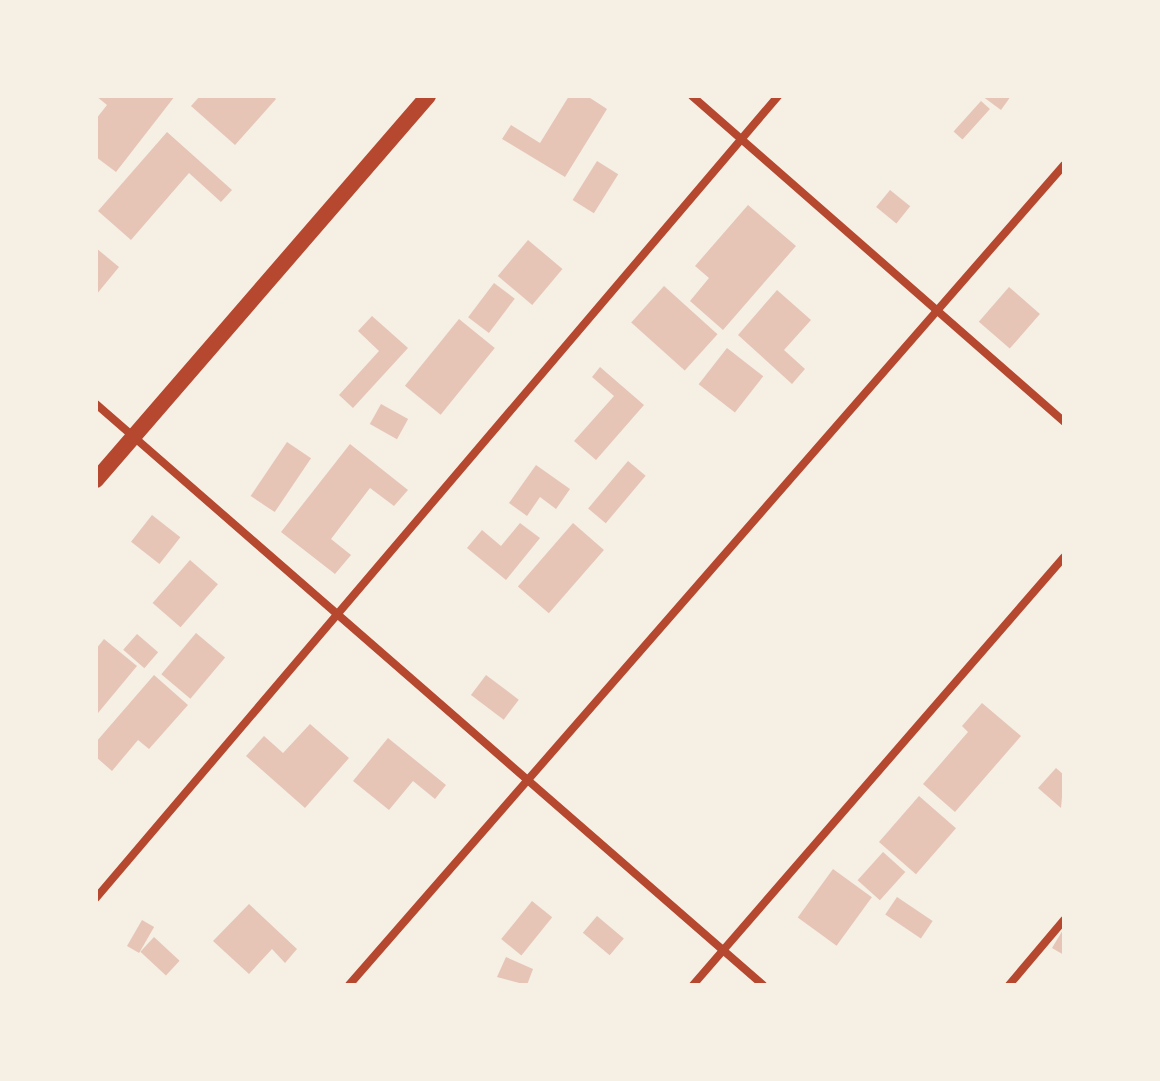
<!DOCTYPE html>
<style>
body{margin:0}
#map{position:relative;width:1160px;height:1081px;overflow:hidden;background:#f6efe4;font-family:Merriweather,serif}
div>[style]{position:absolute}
.building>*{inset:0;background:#e6c5b7;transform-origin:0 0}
.minor>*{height:8px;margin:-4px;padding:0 4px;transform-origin:4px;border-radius:4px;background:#b5482f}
.secondary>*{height:16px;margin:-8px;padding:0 8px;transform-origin:8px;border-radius:8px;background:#b5482f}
span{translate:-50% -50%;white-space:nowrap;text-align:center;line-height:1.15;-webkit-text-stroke:8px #f6efe4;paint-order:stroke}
.frame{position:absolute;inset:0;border:98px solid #f6efe4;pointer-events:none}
</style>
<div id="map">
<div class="building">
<i style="clip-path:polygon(96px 96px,175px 96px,116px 172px,96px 157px,96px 119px,107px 105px)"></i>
<i style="clip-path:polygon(200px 96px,273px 96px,276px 99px,235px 145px,191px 106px)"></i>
<i style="clip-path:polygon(569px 96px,587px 96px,607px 109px,565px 177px,502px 139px,511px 125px,540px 143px)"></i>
<i style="clip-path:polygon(982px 96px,1011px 96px,1001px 110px)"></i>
<i style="left:981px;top:101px;width:12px;height:41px;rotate:42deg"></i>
<i style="clip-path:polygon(167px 132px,232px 190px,221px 202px,189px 173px,131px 240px,98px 211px)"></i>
<i style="left:597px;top:161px;width:25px;height:46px;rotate:32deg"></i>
<i style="left:890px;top:190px;width:26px;height:22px;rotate:39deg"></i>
<i style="clip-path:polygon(748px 205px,796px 246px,723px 330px,690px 301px,709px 278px,695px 266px)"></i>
<i style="left:528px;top:240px;width:45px;height:47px;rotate:40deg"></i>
<i style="clip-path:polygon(96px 248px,119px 267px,96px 295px)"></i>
<i style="left:494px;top:283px;width:26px;height:43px;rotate:37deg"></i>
<i style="left:664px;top:286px;width:72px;height:49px;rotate:42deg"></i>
<i style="left:1009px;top:287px;width:41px;height:46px;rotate:41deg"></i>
<i style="clip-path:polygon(777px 290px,811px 320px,784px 350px,805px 369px,792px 384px,738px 335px)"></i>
<i style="clip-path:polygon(372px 316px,408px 348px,353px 408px,339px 395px,379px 351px,358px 331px)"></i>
<i style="left:459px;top:319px;width:46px;height:86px;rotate:39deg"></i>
<i style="left:727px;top:348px;width:46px;height:46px;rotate:38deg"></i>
<i style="clip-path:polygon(600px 367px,644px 405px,596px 460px,574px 441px,614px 396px,592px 377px)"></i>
<i style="left:381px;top:404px;width:31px;height:23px;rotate:29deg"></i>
<i style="left:287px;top:442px;width:29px;height:65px;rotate:34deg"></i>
<i style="clip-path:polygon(350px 444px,408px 490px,394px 506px,370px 488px,331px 539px,351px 555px,335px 574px,281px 532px)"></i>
<i style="left:628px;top:461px;width:23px;height:62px;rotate:40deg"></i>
<i style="clip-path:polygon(536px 465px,570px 489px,556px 509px,540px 497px,527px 516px,509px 503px)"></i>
<i style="left:152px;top:515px;width:36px;height:34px;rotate:38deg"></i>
<i style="clip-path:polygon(520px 523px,540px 538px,506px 580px,467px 548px,482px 530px,501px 546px)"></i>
<i style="left:573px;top:523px;width:41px;height:84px;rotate:41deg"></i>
<i style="left:190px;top:560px;width:37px;height:57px;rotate:41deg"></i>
<i style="left:196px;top:633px;width:38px;height:54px;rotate:40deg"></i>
<i style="left:137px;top:634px;width:28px;height:21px;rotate:41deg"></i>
<i style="clip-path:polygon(104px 639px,137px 666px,98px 713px,96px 649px)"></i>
<i style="clip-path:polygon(154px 675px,188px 705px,149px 749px,138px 740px,112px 771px,96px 757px,96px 742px)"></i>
<i style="left:486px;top:675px;width:41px;height:25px;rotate:37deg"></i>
<i style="clip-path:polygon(982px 703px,1021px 736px,955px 812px,923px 784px,968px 732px,962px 726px)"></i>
<i style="clip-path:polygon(310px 724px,349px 758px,305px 808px,246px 756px,264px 736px,283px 753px)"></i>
<i style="clip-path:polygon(388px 738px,446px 785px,435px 799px,413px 781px,389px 810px,353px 781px)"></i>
<i style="clip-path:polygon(1056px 768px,1064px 775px,1061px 808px,1038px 788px)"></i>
<i style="left:919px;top:796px;width:49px;height:61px;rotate:41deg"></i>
<i style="left:883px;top:852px;width:30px;height:38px;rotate:42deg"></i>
<i style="left:833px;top:869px;width:48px;height:60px;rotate:36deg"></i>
<i style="left:897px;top:897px;width:43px;height:21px;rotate:34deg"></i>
<i style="left:532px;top:901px;width:26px;height:49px;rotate:39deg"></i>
<i style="clip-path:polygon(249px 904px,297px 949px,285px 963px,272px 949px,249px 974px,213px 941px)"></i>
<i style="left:597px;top:916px;width:35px;height:22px;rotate:40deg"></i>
<i style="left:142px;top:920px;width:14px;height:30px;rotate:30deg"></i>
<i style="clip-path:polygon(1064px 928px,1064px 955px,1052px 948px)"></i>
<i style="left:154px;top:937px;width:35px;height:20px;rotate:43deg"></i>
<i style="clip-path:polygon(506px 957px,533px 969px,527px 985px,497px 977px)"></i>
</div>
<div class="minor">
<i style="left:692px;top:96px;width:495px;rotate:41.2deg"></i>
<i style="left:96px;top:404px;width:885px;rotate:41.06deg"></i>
<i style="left:96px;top:898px;width:1053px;rotate:-49.62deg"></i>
<i style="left:349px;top:985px;width:1088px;rotate:-48.91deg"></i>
<i style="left:693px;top:985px;width:566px;rotate:-49.08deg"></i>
<i style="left:1009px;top:985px;width:85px;rotate:-49.8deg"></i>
</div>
<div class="secondary">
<i style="left:96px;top:480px;width:508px;rotate:-49.15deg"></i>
</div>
<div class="frame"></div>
</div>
